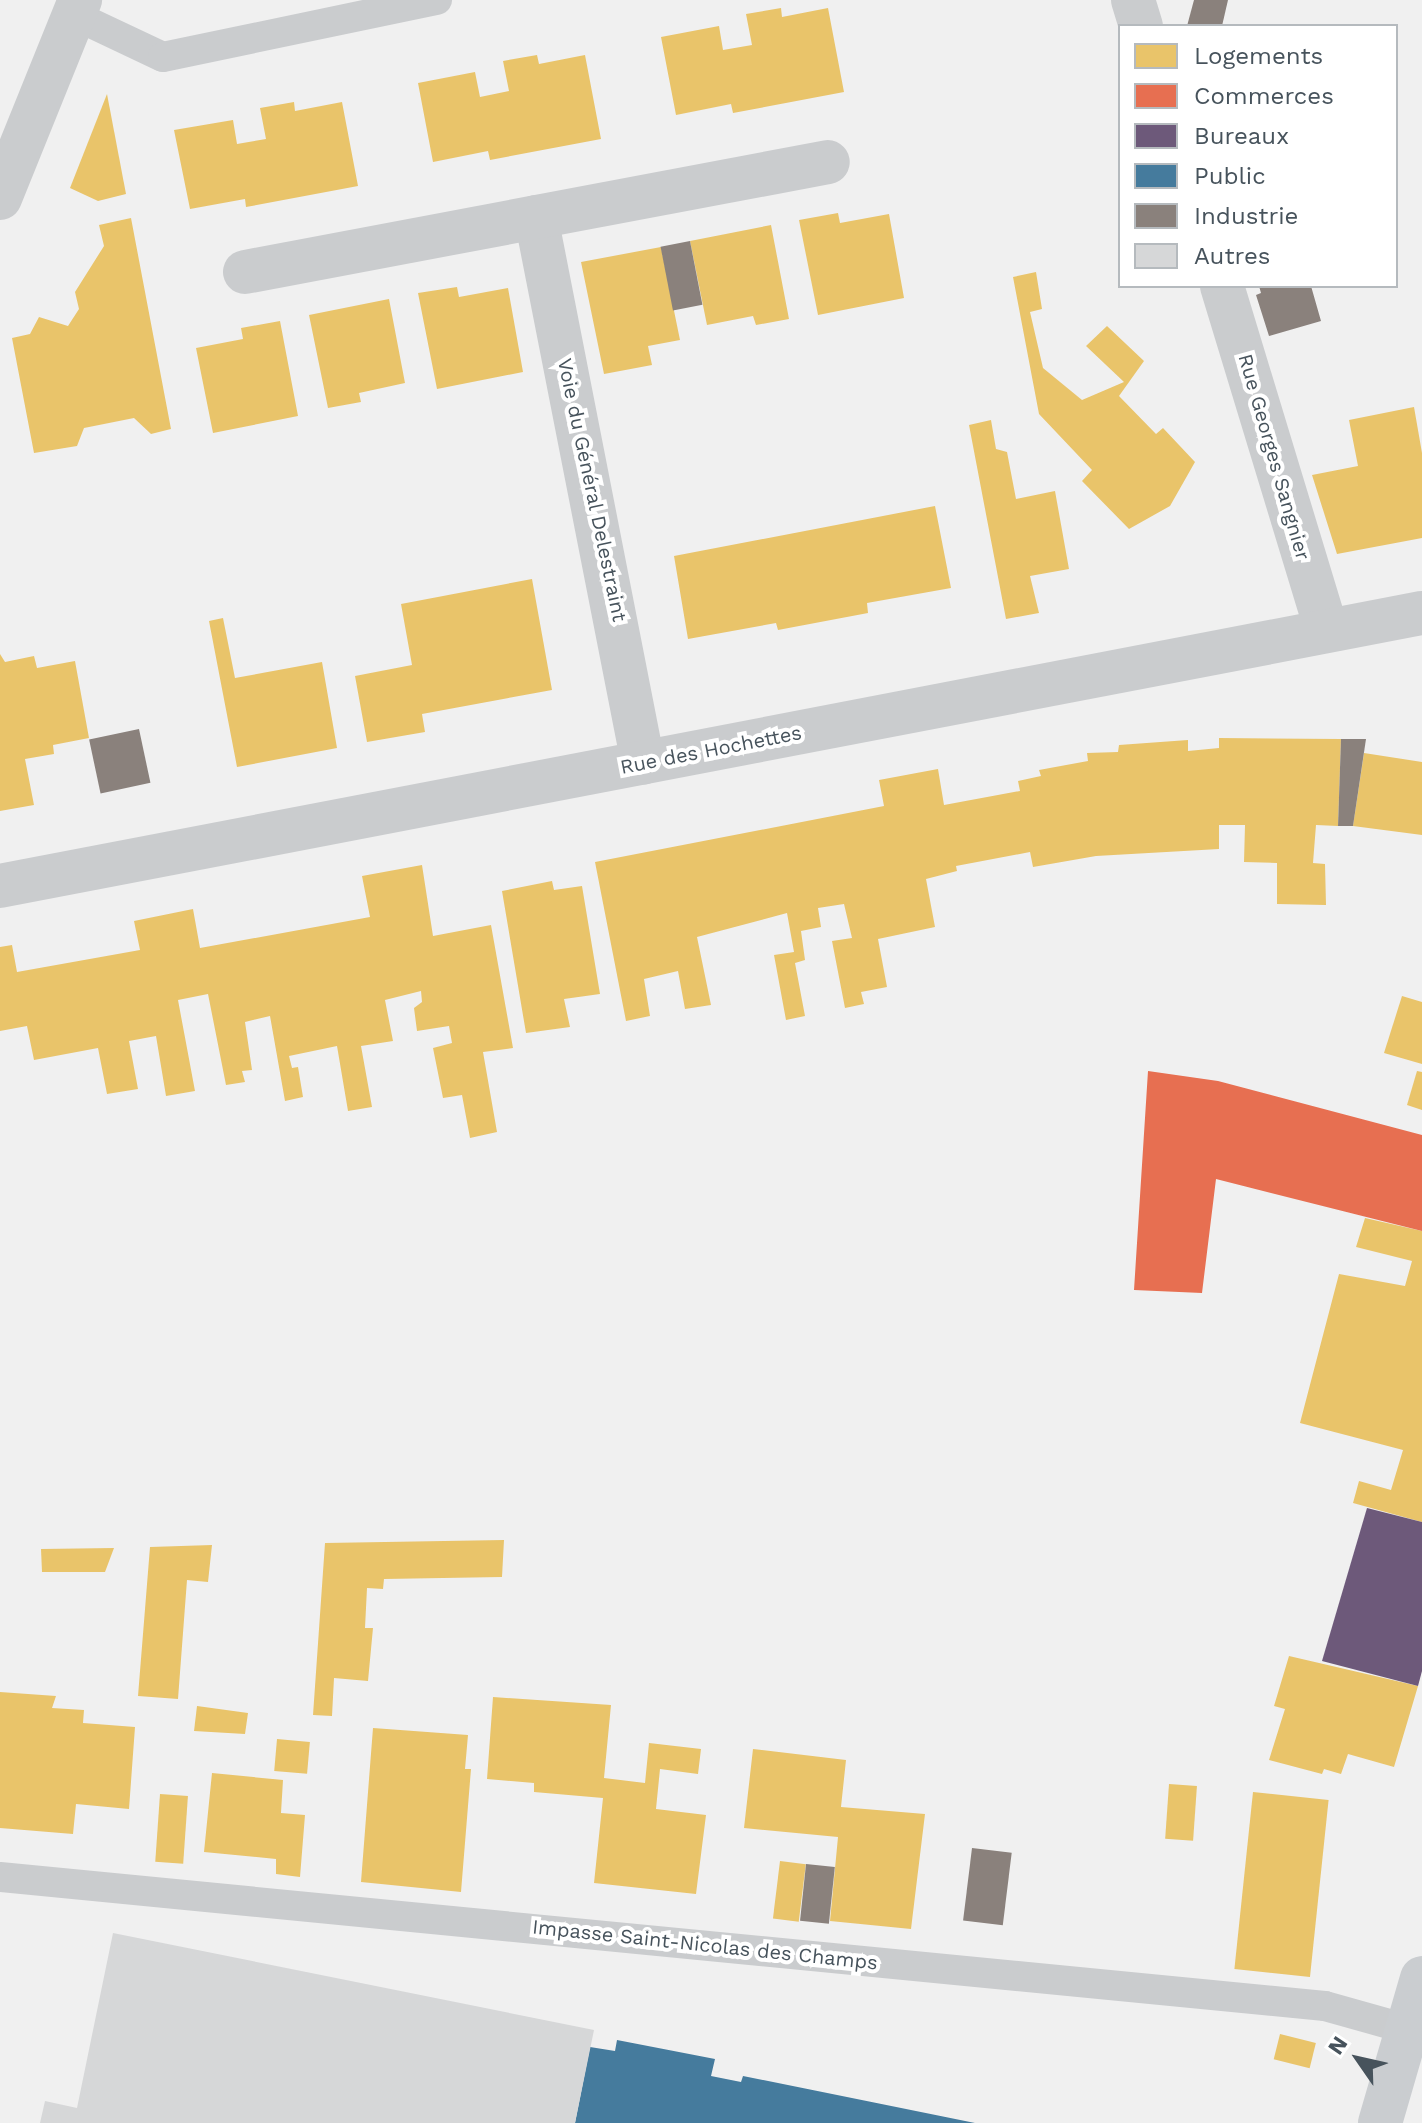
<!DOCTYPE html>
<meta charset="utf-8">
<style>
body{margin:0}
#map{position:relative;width:1422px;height:2123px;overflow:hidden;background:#f0f0f0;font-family:"Work Sans",sans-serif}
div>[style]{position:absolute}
.homes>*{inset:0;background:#e9c46a;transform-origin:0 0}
.shops>*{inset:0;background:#e76f51}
.offices>*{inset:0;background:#6d597a}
.public>*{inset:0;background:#457b9d}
.industry>*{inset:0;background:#8a817c;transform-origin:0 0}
.building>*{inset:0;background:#d6d7d8}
.lane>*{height:30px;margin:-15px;padding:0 15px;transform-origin:15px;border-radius:15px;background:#caccce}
.street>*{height:44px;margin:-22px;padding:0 22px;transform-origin:22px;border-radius:22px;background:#caccce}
.secondary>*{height:44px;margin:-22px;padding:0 22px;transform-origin:22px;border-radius:22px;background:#cacdd0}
span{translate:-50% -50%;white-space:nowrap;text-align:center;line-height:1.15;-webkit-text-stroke:8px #fff;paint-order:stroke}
.street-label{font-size:20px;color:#47535c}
.legend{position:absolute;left:1118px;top:24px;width:280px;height:264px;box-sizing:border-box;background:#fff;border:2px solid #b5babe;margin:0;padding:10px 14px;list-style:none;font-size:24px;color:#47535c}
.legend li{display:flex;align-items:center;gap:16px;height:40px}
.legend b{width:40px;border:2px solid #b5babe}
.north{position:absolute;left:1318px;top:2019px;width:80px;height:80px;-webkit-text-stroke:6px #fff;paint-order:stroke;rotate:304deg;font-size:22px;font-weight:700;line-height:32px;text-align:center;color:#47535c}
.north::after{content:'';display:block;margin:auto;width:28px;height:36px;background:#47535c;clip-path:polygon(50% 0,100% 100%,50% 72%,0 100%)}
</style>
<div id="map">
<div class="homes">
<i style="clip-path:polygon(781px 8px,782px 17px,828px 8px,844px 92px,733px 113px,731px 104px,676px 115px,661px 37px,719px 26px,723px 50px,752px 45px,746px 14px)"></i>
<i style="clip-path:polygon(537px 55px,539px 64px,585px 55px,601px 139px,490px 160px,488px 151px,433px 162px,418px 83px,475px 72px,480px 97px,509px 91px,503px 61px)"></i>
<i style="clip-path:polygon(107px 94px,126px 194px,98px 201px,70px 188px)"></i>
<i style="clip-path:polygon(294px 102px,295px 111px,342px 102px,358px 186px,246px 207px,245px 199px,190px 209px,174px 130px,233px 120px,237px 144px,266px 139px,260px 108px)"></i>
<i style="clip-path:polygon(838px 213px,840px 223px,889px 214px,904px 298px,818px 315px,799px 220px)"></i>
<i style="clip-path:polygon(131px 218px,171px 429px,151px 434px,134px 418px,84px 428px,77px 446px,34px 453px,12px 338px,30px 334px,39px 317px,68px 326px,79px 309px,75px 292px,104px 246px,99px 225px)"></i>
<i style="clip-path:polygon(771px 225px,789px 319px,756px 325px,753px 316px,707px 325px,690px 241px)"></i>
<i style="clip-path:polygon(661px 247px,680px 340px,648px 346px,652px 365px,604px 374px,581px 262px)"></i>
<i style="clip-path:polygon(1036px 272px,1042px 309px,1030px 312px,1043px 368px,1082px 400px,1124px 382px,1086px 346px,1107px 326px,1144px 361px,1119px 396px,1156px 434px,1163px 428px,1195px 462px,1170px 506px,1129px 529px,1082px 481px,1092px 470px,1039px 414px,1013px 277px)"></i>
<i style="clip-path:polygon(457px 287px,459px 297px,508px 288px,523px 372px,437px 389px,418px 293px)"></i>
<i style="clip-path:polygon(389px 299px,405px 383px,359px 393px,361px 402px,328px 408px,309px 315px)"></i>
<i style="clip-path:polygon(280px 321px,298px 416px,213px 433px,196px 348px,243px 339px,241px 328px)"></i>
<i style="clip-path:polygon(1414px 407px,1422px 453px,1422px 538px,1337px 554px,1312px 475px,1358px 466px,1349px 420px)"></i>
<i style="clip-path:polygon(991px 420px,996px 449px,1007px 452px,1016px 499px,1055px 491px,1069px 569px,1030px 576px,1039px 613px,1006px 619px,969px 425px)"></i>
<i style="clip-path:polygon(935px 506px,951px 588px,867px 603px,868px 613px,778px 630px,776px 623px,688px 639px,674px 556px)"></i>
<i style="clip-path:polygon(532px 579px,552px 690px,422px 714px,425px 732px,367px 742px,355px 676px,412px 665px,401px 604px)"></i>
<i style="clip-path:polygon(223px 618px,235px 678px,322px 662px,337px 748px,237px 767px,209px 621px)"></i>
<i style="clip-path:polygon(0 654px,5px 662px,34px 656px,37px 668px,75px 661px,89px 738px,53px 745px,54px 754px,25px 759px,34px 805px,0 811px)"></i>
<i style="clip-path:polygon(1219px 738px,1341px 739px,1338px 826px,1316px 825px,1313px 863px,1325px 864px,1326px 905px,1277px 904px,1277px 863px,1244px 862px,1245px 825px,1219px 825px,1219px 849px,1096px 856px,1033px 867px,1030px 852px,956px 866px,957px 871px,926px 879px,935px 927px,878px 939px,887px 987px,861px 992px,864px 1004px,845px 1008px,832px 941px,852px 938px,844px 904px,818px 908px,821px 927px,801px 931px,805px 960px,795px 963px,805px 1016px,786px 1020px,774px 955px,794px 952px,787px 913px,697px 937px,711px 1005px,685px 1009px,678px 971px,644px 979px,650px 1016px,626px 1021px,595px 862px,884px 806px,879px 780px,938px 769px,944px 805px,1020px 791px,1018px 781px,1041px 776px,1039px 770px,1088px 761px,1087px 753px,1118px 752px,1119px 745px,1188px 740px,1188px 751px,1219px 748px)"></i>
<i style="clip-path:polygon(1364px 753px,1422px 762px,1422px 835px,1353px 826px)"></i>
<i style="clip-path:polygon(422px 865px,433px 936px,491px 925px,513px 1048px,483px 1052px,497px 1132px,470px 1138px,462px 1095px,443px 1098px,433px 1048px,452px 1043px,449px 1026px,417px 1031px,414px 1008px,422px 1002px,421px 991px,385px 1000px,393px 1041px,361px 1046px,372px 1107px,348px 1111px,337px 1046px,289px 1056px,292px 1068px,298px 1067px,303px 1097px,285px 1101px,270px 1016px,245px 1022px,252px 1070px,242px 1071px,245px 1082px,226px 1085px,208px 994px,178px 1000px,195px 1091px,166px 1096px,156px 1036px,129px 1041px,138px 1089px,107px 1094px,98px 1048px,34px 1060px,27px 1026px,0 1031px,0 947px,12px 945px,17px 972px,140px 950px,134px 921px,193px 909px,200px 948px,370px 917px,362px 876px)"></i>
<i style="clip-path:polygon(552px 881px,554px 890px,582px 886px,600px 994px,564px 999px,570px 1027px,526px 1033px,502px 891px)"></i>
<i style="clip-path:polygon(1402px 996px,1422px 1002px,1422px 1064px,1384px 1053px)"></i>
<i style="clip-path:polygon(1417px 1071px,1422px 1072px,1422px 1110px,1407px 1105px)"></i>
<i style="clip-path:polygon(1365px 1218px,1422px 1231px,1422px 1522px,1353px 1503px,1359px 1481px,1391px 1490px,1403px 1450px,1300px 1423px,1339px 1274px,1405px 1286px,1412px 1261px,1356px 1247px)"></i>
<i style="clip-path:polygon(504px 1540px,502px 1577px,384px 1579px,383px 1589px,367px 1588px,365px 1628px,373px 1628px,368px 1681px,334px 1678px,332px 1716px,313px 1715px,325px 1543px)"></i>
<i style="clip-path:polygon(212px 1545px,208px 1582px,187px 1580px,178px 1699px,138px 1696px,150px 1547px)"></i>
<i style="clip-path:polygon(114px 1548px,105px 1572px,42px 1572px,41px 1549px)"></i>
<i style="clip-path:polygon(1289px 1656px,1418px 1686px,1394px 1767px,1348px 1754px,1341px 1774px,1324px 1769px,1322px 1774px,1269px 1760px,1285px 1709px,1274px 1706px)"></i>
<i style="clip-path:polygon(0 1692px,56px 1696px,52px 1708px,84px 1710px,83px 1723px,135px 1727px,129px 1809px,76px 1804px,73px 1834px,0 1828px)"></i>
<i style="clip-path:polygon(493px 1697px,611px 1705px,604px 1778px,645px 1783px,649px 1743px,701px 1749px,698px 1774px,660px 1769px,656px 1809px,706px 1815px,696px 1894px,594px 1883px,603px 1798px,534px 1792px,534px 1783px,487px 1779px)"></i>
<i style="clip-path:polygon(197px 1706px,248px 1713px,245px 1734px,194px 1731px)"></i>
<i style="clip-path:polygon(373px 1728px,468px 1735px,465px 1769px,471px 1769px,461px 1892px,361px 1882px)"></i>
<i style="left:277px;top:1739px;width:33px;height:32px;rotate:5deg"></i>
<i style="clip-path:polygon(753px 1749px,846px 1760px,841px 1807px,925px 1814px,911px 1929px,830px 1921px,838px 1837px,744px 1828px)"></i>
<i style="clip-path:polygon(212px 1773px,283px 1780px,281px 1813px,305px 1815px,300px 1877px,276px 1874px,276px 1859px,204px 1852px)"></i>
<i style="left:1169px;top:1784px;width:28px;height:55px;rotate:4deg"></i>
<i style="left:1253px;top:1792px;width:76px;height:178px;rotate:6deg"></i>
<i style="left:160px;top:1794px;width:28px;height:68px;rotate:4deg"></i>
<i style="left:780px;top:1861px;width:26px;height:58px;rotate:7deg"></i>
<i style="left:1280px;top:2034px;width:37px;height:26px;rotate:14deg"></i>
</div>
<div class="shops">
<i style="clip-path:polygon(1148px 1071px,1218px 1081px,1422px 1135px,1422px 1231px,1216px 1179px,1202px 1293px,1134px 1290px)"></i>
</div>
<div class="offices">
<i style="clip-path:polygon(1367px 1508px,1422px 1522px,1422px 1671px,1418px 1686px,1322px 1661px)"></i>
</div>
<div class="public">
<i style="clip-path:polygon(617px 2040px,715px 2059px,711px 2076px,741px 2082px,743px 2076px,975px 2123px,575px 2123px,590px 2047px,615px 2051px)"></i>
</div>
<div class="industry">
<i style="clip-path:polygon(1194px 0,1228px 0,1222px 26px,1187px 26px)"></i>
<i style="left:690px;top:241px;width:65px;height:30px;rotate:79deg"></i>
<i style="clip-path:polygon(1259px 286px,1311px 286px,1321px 321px,1269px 336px,1256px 295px,1261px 293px)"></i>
<i style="left:139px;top:729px;width:55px;height:51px;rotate:78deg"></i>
<i style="clip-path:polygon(1341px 739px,1366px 739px,1353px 826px,1338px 826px)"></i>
<i style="left:972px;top:1848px;width:40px;height:73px;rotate:7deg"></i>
<i style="left:806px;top:1864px;width:29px;height:57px;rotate:6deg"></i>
</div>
<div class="building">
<i style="clip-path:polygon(113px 1933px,594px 2030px,575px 2123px,40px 2123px,45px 2101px,77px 2108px)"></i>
</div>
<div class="lane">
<i style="left:74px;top:15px;width:98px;rotate:25.3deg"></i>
<i style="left:163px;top:57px;width:280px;rotate:-11.8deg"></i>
<i style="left:0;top:1877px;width:1331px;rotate:5.56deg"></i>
<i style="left:1325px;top:2006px;width:85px;rotate:15.7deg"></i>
</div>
<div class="street">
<i style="left:1133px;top:0;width:27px;rotate:73deg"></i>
<i style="left:0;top:198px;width:214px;rotate:-68deg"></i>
<i style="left:536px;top:217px;width:556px;rotate:78.91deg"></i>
<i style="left:245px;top:272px;width:593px;rotate:-10.68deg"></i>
<i style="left:1222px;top:286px;width:357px;rotate:73.1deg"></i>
<i style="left:0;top:886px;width:1448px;rotate:-10.87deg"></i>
</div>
<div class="secondary">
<i style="left:1380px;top:2123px;width:151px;rotate:-73.8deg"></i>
</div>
<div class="street-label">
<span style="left:1274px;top:457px;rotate:74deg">Rue Georges Sangnier</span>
<span style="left:592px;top:490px;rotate:78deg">Voie du Général Delestraint</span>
<span style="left:711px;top:750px;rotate:-11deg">Rue des Hochettes</span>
<span style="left:705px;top:1945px;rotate:6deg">Impasse Saint-Nicolas des Champs</span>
</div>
<ul class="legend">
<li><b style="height:22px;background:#e9c46a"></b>Logements</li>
<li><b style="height:22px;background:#e76f51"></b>Commerces</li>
<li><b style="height:22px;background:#6d597a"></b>Bureaux</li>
<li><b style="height:22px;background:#457b9d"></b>Public</li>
<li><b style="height:22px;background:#8a817c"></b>Industrie</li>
<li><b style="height:22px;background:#d6d7d8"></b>Autres</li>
</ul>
<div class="north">N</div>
</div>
